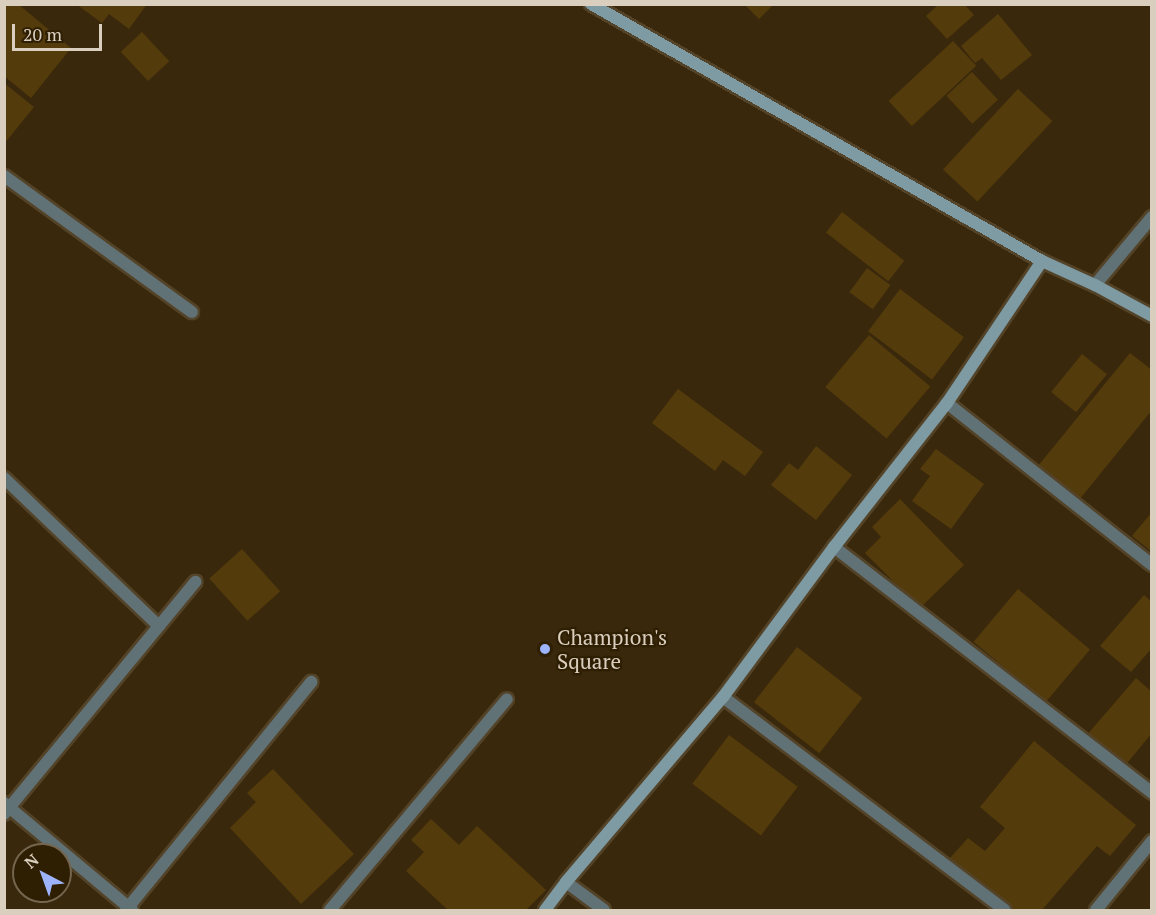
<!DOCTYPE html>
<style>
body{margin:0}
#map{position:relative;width:1156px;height:915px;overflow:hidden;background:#39280b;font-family:"PT Serif",serif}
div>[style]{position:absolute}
.building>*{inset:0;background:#543b0c;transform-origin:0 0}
.roads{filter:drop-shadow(2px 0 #534328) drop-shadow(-2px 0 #534328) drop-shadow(0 2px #534328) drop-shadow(0 -2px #534328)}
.street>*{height:12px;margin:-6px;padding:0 6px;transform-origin:6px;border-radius:6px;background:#617277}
.secondary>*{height:12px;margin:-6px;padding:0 6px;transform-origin:6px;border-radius:6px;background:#7e9aa2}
.dots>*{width:16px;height:16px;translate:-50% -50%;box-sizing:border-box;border:3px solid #2e1e02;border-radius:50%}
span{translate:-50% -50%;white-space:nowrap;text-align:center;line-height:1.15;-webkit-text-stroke:4.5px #2e1e02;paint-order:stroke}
.poi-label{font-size:21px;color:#dacfbf}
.left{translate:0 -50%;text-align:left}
.frame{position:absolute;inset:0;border:6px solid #dacfbf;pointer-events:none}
.north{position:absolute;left:12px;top:843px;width:60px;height:60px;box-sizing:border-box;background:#2e1e02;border:2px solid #73654e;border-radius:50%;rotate:319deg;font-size:16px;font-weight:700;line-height:24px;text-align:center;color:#dacfbf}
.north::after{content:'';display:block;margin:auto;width:21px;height:27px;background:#9db4fd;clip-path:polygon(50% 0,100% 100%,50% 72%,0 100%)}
.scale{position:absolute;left:12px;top:24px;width:90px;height:27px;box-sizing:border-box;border:3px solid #dacfbf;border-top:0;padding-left:8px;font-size:18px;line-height:21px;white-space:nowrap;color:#dacfbf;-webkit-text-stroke:4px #2e1e02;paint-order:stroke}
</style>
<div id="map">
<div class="building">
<i style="clip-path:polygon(4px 4px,18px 4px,71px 48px,31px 98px,4px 76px)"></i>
<i style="clip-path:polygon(76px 4px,147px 4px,129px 29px,109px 14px,102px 23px)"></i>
<i style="clip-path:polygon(747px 4px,774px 4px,759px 19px,746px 6px)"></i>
<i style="clip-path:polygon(939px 4px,964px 4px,974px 15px,947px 39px,926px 16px)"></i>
<i style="clip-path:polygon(998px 14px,1032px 55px,1001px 80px,982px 58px,975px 63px,961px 46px)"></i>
<i style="left:142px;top:32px;width:40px;height:29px;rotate:47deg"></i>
<i style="left:953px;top:41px;width:34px;height:88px;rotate:47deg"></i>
<i style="left:972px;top:72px;width:38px;height:35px;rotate:47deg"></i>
<i style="clip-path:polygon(4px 83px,34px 107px,4px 144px)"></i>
<i style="left:1018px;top:89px;width:47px;height:110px;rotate:43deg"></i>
<i style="left:842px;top:212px;width:79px;height:26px;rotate:38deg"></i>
<i style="left:867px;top:268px;width:29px;height:30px;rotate:36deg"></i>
<i style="left:900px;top:289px;width:80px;height:53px;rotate:37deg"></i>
<i style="left:869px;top:335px;width:80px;height:68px;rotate:40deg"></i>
<i style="clip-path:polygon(1130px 353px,1152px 370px,1152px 410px,1079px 500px,1038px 466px)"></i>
<i style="left:1082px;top:354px;width:32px;height:49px;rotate:39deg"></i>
<i style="clip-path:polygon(678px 389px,763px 452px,745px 476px,723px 460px,715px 471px,652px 423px)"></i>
<i style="clip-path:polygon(816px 446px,852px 475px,816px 520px,771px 485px,789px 463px,798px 470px)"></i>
<i style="clip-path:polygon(936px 449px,984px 484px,951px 529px,912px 501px,930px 476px,920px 469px)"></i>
<i style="clip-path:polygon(900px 499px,964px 565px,920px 608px,865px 553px,881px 537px,872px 527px)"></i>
<i style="clip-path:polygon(1152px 512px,1152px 552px,1132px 536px)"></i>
<i style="left:242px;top:549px;width:57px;height:44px;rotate:48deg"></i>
<i style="left:1018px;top:589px;width:94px;height:69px;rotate:40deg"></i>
<i style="clip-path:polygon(1144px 595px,1152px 602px,1152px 648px,1131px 672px,1100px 646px)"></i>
<i style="left:797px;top:647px;width:83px;height:70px;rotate:38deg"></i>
<i style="clip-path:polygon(1136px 678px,1152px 692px,1152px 733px,1123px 768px,1086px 736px)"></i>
<i style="left:729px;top:735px;width:86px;height:61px;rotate:37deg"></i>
<i style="clip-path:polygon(1034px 741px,1136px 825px,1110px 856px,1097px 846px,1042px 910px,1013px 910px,950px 858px,968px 838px,985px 851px,1005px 828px,980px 807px)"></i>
<i style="clip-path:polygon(273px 769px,354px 854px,301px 904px,230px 828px,256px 802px,247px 793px)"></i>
<i style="clip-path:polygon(431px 819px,459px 845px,477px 826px,546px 890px,526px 910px,448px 910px,406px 871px,424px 852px,411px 840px)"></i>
</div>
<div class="roads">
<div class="street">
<i style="left:4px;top:176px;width:232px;rotate:35.9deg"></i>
<i style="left:1095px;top:285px;width:89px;rotate:-50deg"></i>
<i style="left:947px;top:403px;width:261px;rotate:38.3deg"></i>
<i style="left:4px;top:478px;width:214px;rotate:43.7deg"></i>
<i style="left:834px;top:547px;width:402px;rotate:37.7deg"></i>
<i style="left:723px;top:697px;width:353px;rotate:37.1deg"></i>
<i style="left:4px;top:803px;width:167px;rotate:39.9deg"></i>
<i style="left:4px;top:814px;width:301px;rotate:-50.5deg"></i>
<i style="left:566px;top:882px;width:47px;rotate:36.4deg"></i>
<i style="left:126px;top:910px;width:294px;rotate:-50.9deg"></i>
<i style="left:330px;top:910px;width:275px;rotate:-50deg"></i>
<i style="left:1096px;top:910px;width:89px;rotate:-50.9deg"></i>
</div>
<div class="secondary">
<i style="left:591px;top:4px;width:519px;rotate:29.68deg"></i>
<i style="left:1042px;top:261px;width:58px;rotate:24.4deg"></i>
<i style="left:1095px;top:285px;width:65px;rotate:28.5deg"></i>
<i style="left:545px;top:910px;width:35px;rotate:-53deg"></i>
<i style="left:566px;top:882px;width:243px;rotate:-49.7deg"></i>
<i style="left:723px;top:697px;width:187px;rotate:-53.5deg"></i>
<i style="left:834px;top:547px;width:183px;rotate:-51.9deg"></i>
<i style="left:947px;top:403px;width:171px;rotate:-56.2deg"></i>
</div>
</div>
<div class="dots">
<i style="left:545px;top:649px;background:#9db4fd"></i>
</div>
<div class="poi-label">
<span class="left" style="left:557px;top:649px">Champion's<br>Square</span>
</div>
<div class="frame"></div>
<div class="north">N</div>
<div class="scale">20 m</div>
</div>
